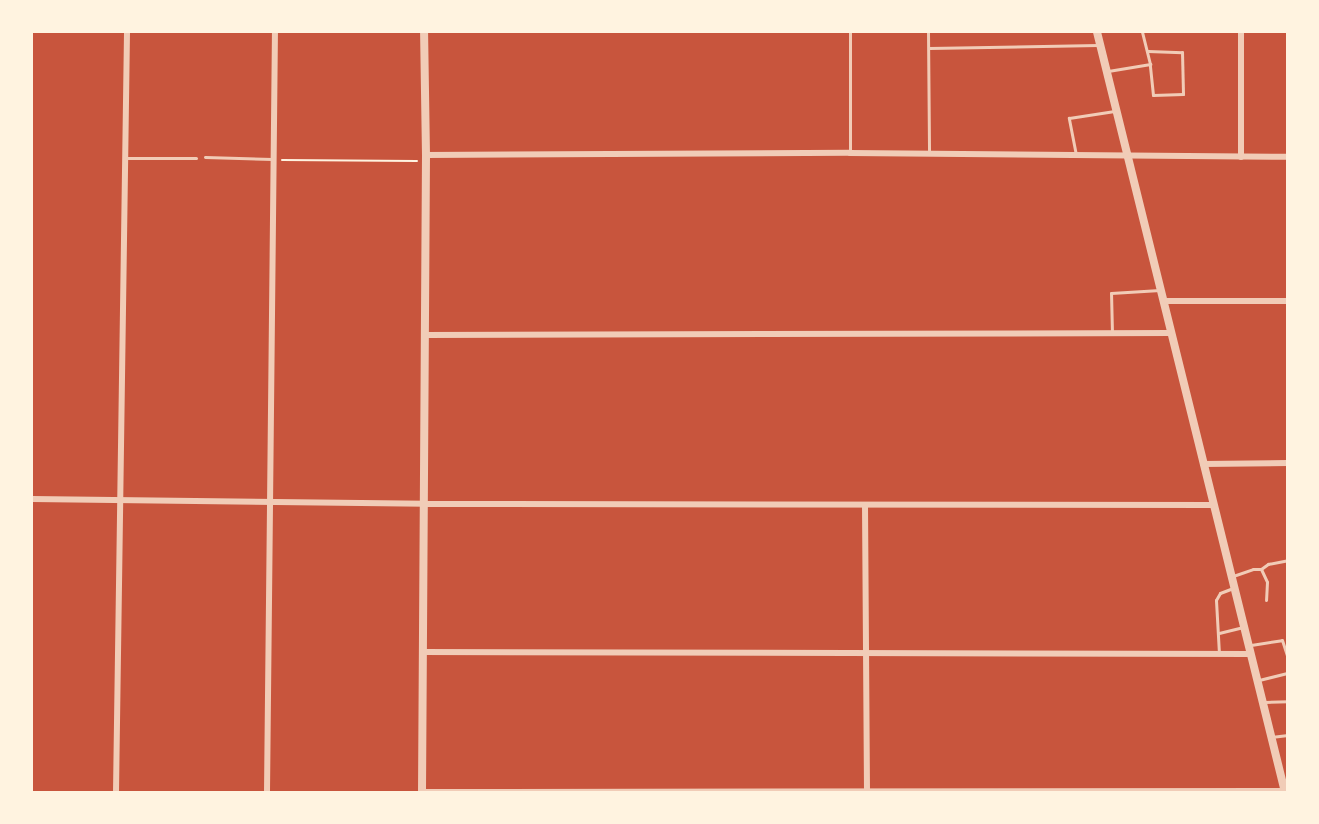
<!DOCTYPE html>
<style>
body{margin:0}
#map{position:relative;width:1319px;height:824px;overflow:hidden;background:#c8553d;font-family:Signika,sans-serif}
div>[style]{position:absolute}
.path>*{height:2px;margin:-1px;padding:0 1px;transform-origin:1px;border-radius:1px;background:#fff3e0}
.service>*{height:3px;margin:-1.5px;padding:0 1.5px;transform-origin:1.5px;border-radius:1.5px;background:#f1ccb7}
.minor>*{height:6px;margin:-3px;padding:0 3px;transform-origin:3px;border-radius:3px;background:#f1ccb7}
.tertiary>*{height:8px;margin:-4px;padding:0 4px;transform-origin:4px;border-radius:4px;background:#f1ccb7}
span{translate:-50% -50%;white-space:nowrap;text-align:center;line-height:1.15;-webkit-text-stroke:5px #fff3e0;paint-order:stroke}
.frame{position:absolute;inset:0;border:33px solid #fff3e0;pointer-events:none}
</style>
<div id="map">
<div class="path">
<i style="left:282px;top:160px;width:135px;rotate:0.4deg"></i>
</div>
<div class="service">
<i style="left:928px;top:32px;width:121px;rotate:89.5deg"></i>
<i style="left:929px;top:48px;width:169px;rotate:-1deg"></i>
<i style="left:1148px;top:51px;width:34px;rotate:2deg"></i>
<i style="left:1182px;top:52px;width:42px;rotate:88.6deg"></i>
<i style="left:1183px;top:94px;width:30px;rotate:178deg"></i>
<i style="left:1153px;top:95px;width:31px;rotate:-96deg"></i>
<i style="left:1108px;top:71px;width:43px;rotate:-9.5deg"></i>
<i style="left:1150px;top:64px;width:33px;rotate:-104deg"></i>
<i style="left:850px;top:152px;width:120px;rotate:-90deg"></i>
<i style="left:1076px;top:155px;width:38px;rotate:-101deg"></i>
<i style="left:1069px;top:118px;width:46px;rotate:-8.8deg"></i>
<i style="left:205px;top:157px;width:67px;rotate:1.7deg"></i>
<i style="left:126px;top:158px;width:70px"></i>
<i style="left:1112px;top:333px;width:40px;rotate:-91.4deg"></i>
<i style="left:1111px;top:293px;width:49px;rotate:-3.5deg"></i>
<i style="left:1261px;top:569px;width:9px;rotate:-36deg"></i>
<i style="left:1268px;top:564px;width:20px;rotate:-11deg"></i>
<i style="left:1233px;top:576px;width:21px;rotate:-19deg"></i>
<i style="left:1253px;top:569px;width:8px"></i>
<i style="left:1261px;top:569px;width:14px;rotate:65deg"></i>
<i style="left:1267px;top:582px;width:18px;rotate:93deg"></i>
<i style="left:1219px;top:633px;width:25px;rotate:-14deg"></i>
<i style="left:1251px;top:645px;width:31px;rotate:-9deg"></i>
<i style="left:1282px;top:640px;width:20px;rotate:72deg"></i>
<i style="left:1219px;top:654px;width:54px;rotate:-93.2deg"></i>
<i style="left:1216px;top:600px;width:8px;rotate:-60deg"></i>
<i style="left:1220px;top:593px;width:14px;rotate:-21deg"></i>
<i style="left:1259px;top:680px;width:30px;rotate:-14deg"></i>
<i style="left:1265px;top:702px;width:23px;rotate:-2deg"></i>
<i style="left:1271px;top:737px;width:17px;rotate:-7deg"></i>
</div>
<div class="minor">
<i style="left:1241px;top:32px;width:125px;rotate:90deg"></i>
<i style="left:426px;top:155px;width:424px;rotate:-0.3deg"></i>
<i style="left:850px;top:153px;width:438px;rotate:0.5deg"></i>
<i style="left:1163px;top:301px;width:125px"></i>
<i style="left:425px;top:335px;width:746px;rotate:-0.15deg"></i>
<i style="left:1203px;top:464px;width:85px;rotate:-0.7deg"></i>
<i style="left:32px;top:499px;width:393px;rotate:0.7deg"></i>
<i style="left:425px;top:504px;width:789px;rotate:0.07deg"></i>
<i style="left:865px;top:505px;width:286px;rotate:89.6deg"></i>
<i style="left:423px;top:652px;width:828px;rotate:0.14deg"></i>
<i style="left:116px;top:792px;width:760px;rotate:-89.17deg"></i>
<i style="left:267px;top:792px;width:760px;rotate:-89.4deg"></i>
<i style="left:422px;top:792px;width:863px;rotate:-0.07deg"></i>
</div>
<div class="tertiary">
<i style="left:1097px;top:32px;width:783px;rotate:76.11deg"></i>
<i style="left:422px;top:792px;width:637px;rotate:-89.64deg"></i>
<i style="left:426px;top:155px;width:123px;rotate:-90.9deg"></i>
</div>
<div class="frame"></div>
</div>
